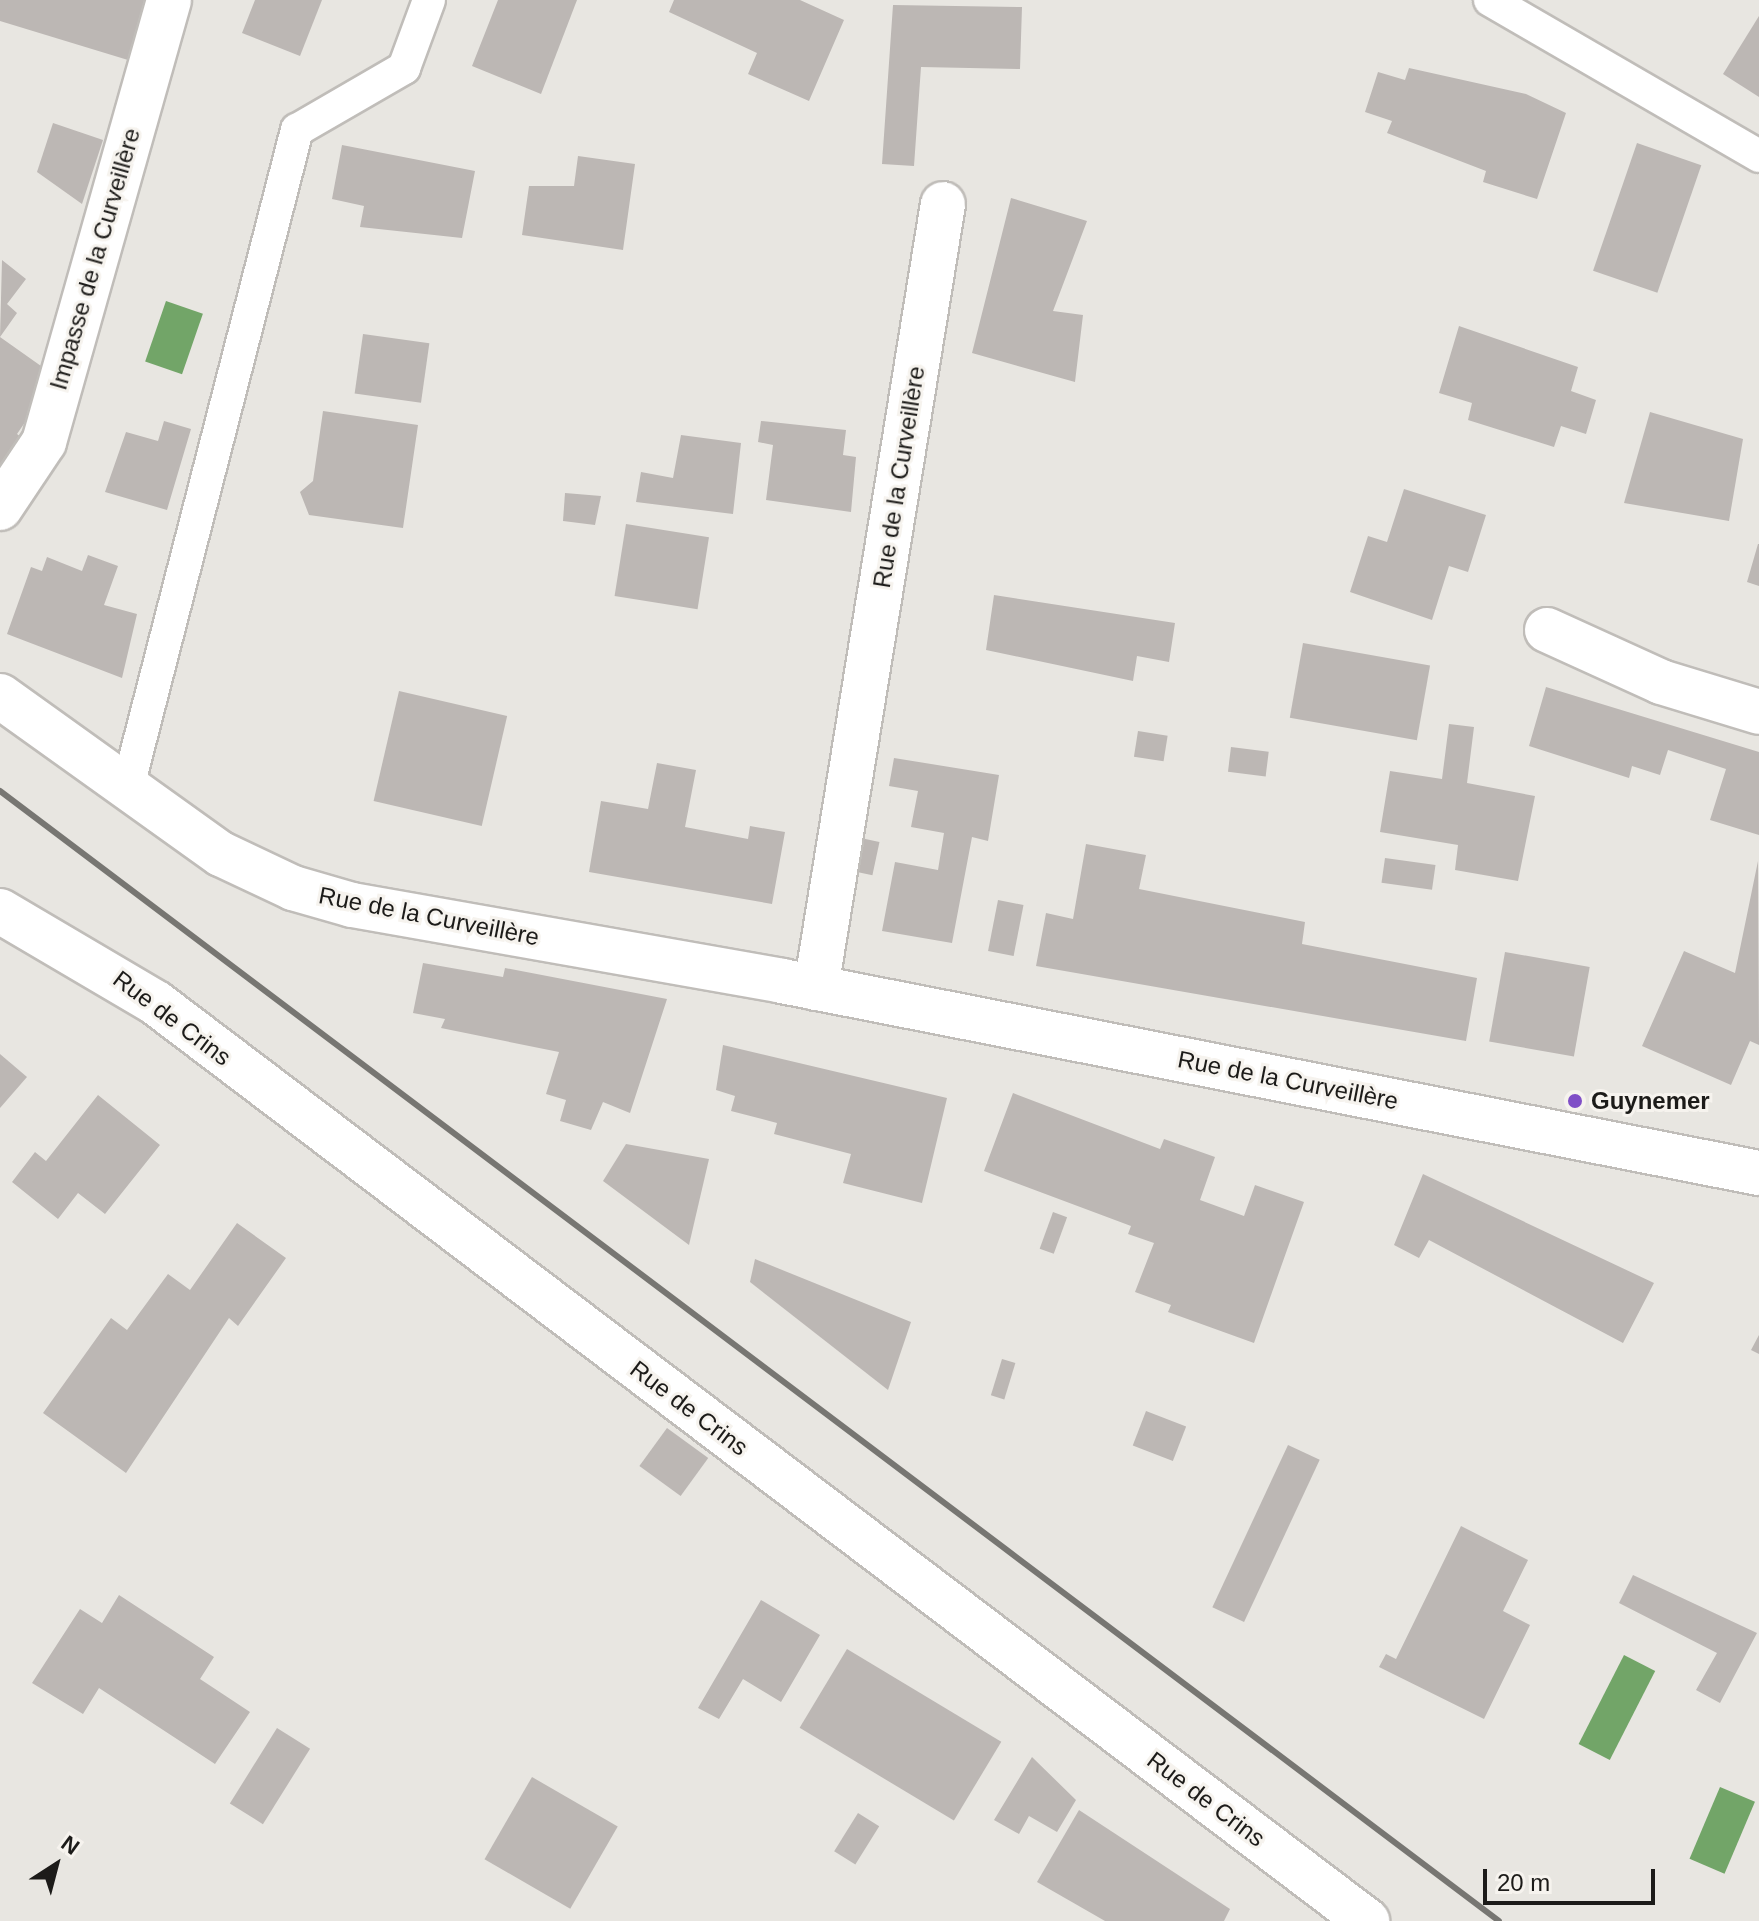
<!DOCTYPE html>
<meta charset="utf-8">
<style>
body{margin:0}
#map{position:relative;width:1759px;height:1921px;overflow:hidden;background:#e8e6e1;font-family:Helvetica,sans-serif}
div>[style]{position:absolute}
.water>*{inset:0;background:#72a568;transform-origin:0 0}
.building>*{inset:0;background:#bcb7b4;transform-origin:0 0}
.roads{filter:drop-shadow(2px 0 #c0bdb9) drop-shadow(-2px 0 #c0bdb9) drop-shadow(0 2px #c0bdb9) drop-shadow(0 -2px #c0bdb9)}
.lane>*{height:32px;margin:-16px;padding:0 16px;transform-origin:16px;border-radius:16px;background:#fff}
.street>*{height:44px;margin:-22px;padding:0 22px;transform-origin:22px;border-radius:22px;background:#fff}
.rail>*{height:6px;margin:-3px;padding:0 3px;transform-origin:3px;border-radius:3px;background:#777672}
.dots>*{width:22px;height:22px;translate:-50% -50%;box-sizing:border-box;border:4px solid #f6f3ee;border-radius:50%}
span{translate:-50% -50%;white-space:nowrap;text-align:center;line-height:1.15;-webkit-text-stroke:6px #f6f3ee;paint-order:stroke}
.street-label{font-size:24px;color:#1c1b19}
.poi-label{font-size:24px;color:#1c1b19;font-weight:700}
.left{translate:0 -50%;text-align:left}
.north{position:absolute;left:16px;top:1825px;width:80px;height:80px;-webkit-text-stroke:6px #f6f3ee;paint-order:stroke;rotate:36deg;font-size:22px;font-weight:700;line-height:32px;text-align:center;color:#1c1b19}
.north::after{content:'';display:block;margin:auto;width:28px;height:36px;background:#1c1b19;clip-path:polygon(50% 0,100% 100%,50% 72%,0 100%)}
.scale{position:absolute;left:1483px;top:1869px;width:172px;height:36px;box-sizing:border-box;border:4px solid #1c1b19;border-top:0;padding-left:10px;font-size:24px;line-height:28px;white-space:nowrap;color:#1c1b19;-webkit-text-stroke:6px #f6f3ee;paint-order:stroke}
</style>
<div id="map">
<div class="water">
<i style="left:166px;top:301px;width:39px;height:64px;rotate:19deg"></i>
<i style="left:1624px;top:1655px;width:35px;height:100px;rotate:27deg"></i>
<i style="left:1720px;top:1787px;width:38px;height:78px;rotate:23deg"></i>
</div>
<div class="building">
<i style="clip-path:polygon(0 0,146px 0,128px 60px,0 21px)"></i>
<i style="clip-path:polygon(255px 0,322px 0,300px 56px,242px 33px)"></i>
<i style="clip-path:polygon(498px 0,577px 0,541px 94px,472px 66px)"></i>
<i style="clip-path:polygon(674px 0,800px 0,844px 20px,809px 101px,748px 74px,757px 53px,669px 12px)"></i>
<i style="clip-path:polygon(893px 5px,1022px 7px,1020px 69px,921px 67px,914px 166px,882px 164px)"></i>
<i style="clip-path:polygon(1759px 16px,1759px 97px,1723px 74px)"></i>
<i style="clip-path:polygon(1409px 68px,1526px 94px,1566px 113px,1537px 199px,1483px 182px,1486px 171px,1387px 133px,1392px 121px,1365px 112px,1378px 72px,1405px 80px)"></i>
<i style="clip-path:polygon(53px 123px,103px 140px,82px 204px,37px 172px)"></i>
<i style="left:1637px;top:143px;width:68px;height:135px;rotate:19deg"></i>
<i style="clip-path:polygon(342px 145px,475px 171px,462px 238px,360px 227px,364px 206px,332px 199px)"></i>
<i style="clip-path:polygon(578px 156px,635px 164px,623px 250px,522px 235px,529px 186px,574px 186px)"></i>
<i style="clip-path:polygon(1011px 198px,1087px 221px,1053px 311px,1083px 315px,1075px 382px,972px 353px)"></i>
<i style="clip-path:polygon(2px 260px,26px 279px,7px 304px,17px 313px,0 337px)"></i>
<i style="clip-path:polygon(1459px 326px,1578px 367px,1571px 391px,1596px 400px,1586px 434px,1561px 426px,1554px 447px,1468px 420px,1472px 403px,1439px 393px)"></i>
<i style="left:363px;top:334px;width:67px;height:60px;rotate:8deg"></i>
<i style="clip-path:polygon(0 337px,41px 366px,30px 415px,17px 434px,26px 441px,0 480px)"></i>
<i style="clip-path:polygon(323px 411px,418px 425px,403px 528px,309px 515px,300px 492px,313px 481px)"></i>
<i style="clip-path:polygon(1650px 412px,1743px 439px,1729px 521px,1624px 503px)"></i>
<i style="clip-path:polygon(164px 421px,191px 429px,167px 510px,105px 492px,126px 432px,158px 441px)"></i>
<i style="clip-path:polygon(761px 421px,846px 430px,843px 455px,856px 457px,851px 512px,766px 500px,773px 445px,758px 442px)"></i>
<i style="clip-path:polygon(681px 435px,741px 443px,733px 514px,636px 502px,641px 472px,673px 478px)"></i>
<i style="clip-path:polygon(1404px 489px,1486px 515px,1468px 572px,1449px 566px,1432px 620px,1350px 592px,1368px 536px,1387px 542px)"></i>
<i style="clip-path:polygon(565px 493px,601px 496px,595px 525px,563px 521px)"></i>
<i style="left:626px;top:524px;width:84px;height:73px;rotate:9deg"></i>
<i style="clip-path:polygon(1758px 544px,1759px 544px,1759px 586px,1747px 582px)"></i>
<i style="clip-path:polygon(88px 555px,118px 566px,104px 605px,137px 614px,122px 678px,7px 634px,31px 567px,42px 571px,47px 557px,82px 571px)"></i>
<i style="clip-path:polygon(994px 595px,1175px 623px,1169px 662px,1137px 656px,1133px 681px,986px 650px)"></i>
<i style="left:1303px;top:643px;width:129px;height:76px;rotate:10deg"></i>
<i style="clip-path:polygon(1546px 687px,1759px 752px,1759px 835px,1710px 820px,1726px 769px,1668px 750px,1660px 775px,1632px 766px,1629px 778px,1529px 746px)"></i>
<i style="left:399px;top:691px;width:111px;height:113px;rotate:13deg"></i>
<i style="clip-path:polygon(1449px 724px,1474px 727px,1467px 783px,1535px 796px,1518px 881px,1455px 870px,1458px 845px,1380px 832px,1390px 771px,1442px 779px)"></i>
<i style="left:1138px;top:731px;width:30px;height:26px;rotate:9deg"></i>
<i style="left:1231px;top:747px;width:38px;height:25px;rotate:7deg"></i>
<i style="clip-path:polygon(894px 758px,999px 775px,988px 841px,972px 837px,952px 943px,882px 931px,895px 862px,938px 870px,944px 833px,911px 827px,918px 791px,889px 786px)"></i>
<i style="clip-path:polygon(657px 763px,696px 770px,685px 827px,748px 839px,750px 826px,785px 832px,772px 904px,589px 872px,601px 801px,648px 809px)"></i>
<i style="left:856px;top:837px;width:24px;height:34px;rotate:12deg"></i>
<i style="clip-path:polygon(1086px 844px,1146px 855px,1139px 889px,1305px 922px,1302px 944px,1477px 978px,1466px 1041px,1036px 966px,1046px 913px,1073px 919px)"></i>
<i style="left:1385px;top:858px;width:51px;height:25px;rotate:8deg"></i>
<i style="clip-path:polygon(1758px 861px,1759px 1045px,1750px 1041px,1731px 1085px,1642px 1046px,1684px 951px,1735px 973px)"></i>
<i style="left:998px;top:900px;width:26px;height:52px;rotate:11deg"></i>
<i style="left:1505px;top:952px;width:86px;height:91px;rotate:10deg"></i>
<i style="clip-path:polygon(423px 963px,503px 977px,505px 968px,667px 999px,630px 1113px,603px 1102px,591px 1130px,560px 1121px,566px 1100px,546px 1094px,559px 1052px,441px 1028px,445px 1019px,413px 1013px)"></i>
<i style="clip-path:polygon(723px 1045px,947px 1098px,922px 1203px,843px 1183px,851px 1154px,774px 1134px,777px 1123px,731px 1111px,735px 1096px,716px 1090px)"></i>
<i style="clip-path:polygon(0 1054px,27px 1077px,0 1108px)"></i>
<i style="clip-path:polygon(1013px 1093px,1160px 1149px,1164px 1139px,1215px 1157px,1200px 1200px,1244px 1216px,1255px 1185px,1304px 1202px,1254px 1343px,1168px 1312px,1171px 1305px,1135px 1292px,1154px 1243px,1128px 1234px,1131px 1226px,984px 1171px)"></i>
<i style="clip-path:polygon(98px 1095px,160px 1145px,105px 1214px,78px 1193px,58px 1219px,12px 1182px,35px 1152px,46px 1161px)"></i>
<i style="clip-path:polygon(626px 1144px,709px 1159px,689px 1245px,603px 1181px)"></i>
<i style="clip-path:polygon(1423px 1174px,1654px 1283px,1623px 1343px,1429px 1240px,1419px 1258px,1394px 1245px)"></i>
<i style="left:1053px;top:1212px;width:15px;height:39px;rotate:20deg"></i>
<i style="clip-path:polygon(237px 1223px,286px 1258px,238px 1326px,229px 1318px,126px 1473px,43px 1413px,111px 1318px,127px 1330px,168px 1274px,190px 1290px)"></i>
<i style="clip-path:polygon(755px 1259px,911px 1322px,888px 1390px,750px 1282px)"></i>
<i style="clip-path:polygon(1759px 1335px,1759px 1354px,1751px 1350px)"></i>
<i style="left:1002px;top:1359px;width:14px;height:38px;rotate:17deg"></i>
<i style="left:1146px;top:1411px;width:43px;height:37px;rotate:21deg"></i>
<i style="left:667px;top:1428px;width:51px;height:47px;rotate:36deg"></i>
<i style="left:1288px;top:1445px;width:35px;height:179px;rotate:25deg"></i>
<i style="clip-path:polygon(1461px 1526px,1528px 1560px,1503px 1611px,1530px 1625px,1484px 1719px,1379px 1667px,1386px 1654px,1396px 1659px)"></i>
<i style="clip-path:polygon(1633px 1575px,1757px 1633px,1720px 1703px,1696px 1690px,1717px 1653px,1619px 1603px)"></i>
<i style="clip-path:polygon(119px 1595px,214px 1657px,200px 1679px,250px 1712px,215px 1764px,99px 1688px,83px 1714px,32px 1683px,80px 1609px,102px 1623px)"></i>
<i style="clip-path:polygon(761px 1600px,820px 1635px,781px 1702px,743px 1679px,719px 1719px,698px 1708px)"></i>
<i style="left:847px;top:1649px;width:180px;height:92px;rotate:31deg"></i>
<i style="left:277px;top:1728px;width:39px;height:89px;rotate:32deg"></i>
<i style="clip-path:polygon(1032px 1757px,1076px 1800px,1057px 1832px,1029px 1816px,1019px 1834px,994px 1820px)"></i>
<i style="left:532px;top:1777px;width:99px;height:95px;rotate:30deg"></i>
<i style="clip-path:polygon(1079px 1810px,1230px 1909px,1224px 1921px,1105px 1921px,1037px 1882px)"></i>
<i style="left:858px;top:1813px;width:25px;height:45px;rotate:32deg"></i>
</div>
<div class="roads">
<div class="lane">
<i style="left:1490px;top:0;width:311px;rotate:30.1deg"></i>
<i style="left:127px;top:790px;width:682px;rotate:-75.56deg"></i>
<i style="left:297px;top:130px;width:124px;rotate:-30.1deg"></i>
<i style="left:404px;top:68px;width:72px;rotate:-69.8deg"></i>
</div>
<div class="street">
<i style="left:0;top:508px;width:79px;rotate:-56.3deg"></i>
<i style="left:44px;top:442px;width:459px;rotate:-74.2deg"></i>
<i style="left:1547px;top:630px;width:125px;rotate:24.5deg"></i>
<i style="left:1661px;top:682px;width:102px;rotate:17deg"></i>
<i style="left:0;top:696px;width:272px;rotate:35.6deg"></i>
<i style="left:221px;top:854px;width:80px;rotate:25.3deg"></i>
<i style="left:293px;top:888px;width:61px;rotate:16.1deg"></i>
<i style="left:352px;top:905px;width:437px;rotate:10deg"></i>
<i style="left:782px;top:981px;width:996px;rotate:11.12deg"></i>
<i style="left:0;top:911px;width:181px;rotate:30.5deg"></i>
<i style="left:156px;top:1003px;width:1520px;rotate:37.16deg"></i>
<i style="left:816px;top:988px;width:794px;rotate:-80.8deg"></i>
</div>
</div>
<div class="rail">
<i style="left:0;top:791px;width:1877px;rotate:37.01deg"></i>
</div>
<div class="dots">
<i style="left:1575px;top:1101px;background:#804fc7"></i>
</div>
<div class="street-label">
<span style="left:95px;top:259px;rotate:-74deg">Impasse de la Curveillère</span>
<span style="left:899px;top:477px;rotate:-81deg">Rue de la Curveillère</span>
<span style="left:429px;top:916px;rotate:11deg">Rue de la Curveillère</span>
<span style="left:172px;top:1018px;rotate:37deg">Rue de Crins</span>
<span style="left:1288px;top:1080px;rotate:11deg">Rue de la Curveillère</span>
<span style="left:689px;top:1408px;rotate:37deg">Rue de Crins</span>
<span style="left:1206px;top:1799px;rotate:37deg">Rue de Crins</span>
</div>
<div class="poi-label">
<span class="left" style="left:1591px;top:1101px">Guynemer</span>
</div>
<div class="north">N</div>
<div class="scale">20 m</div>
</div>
